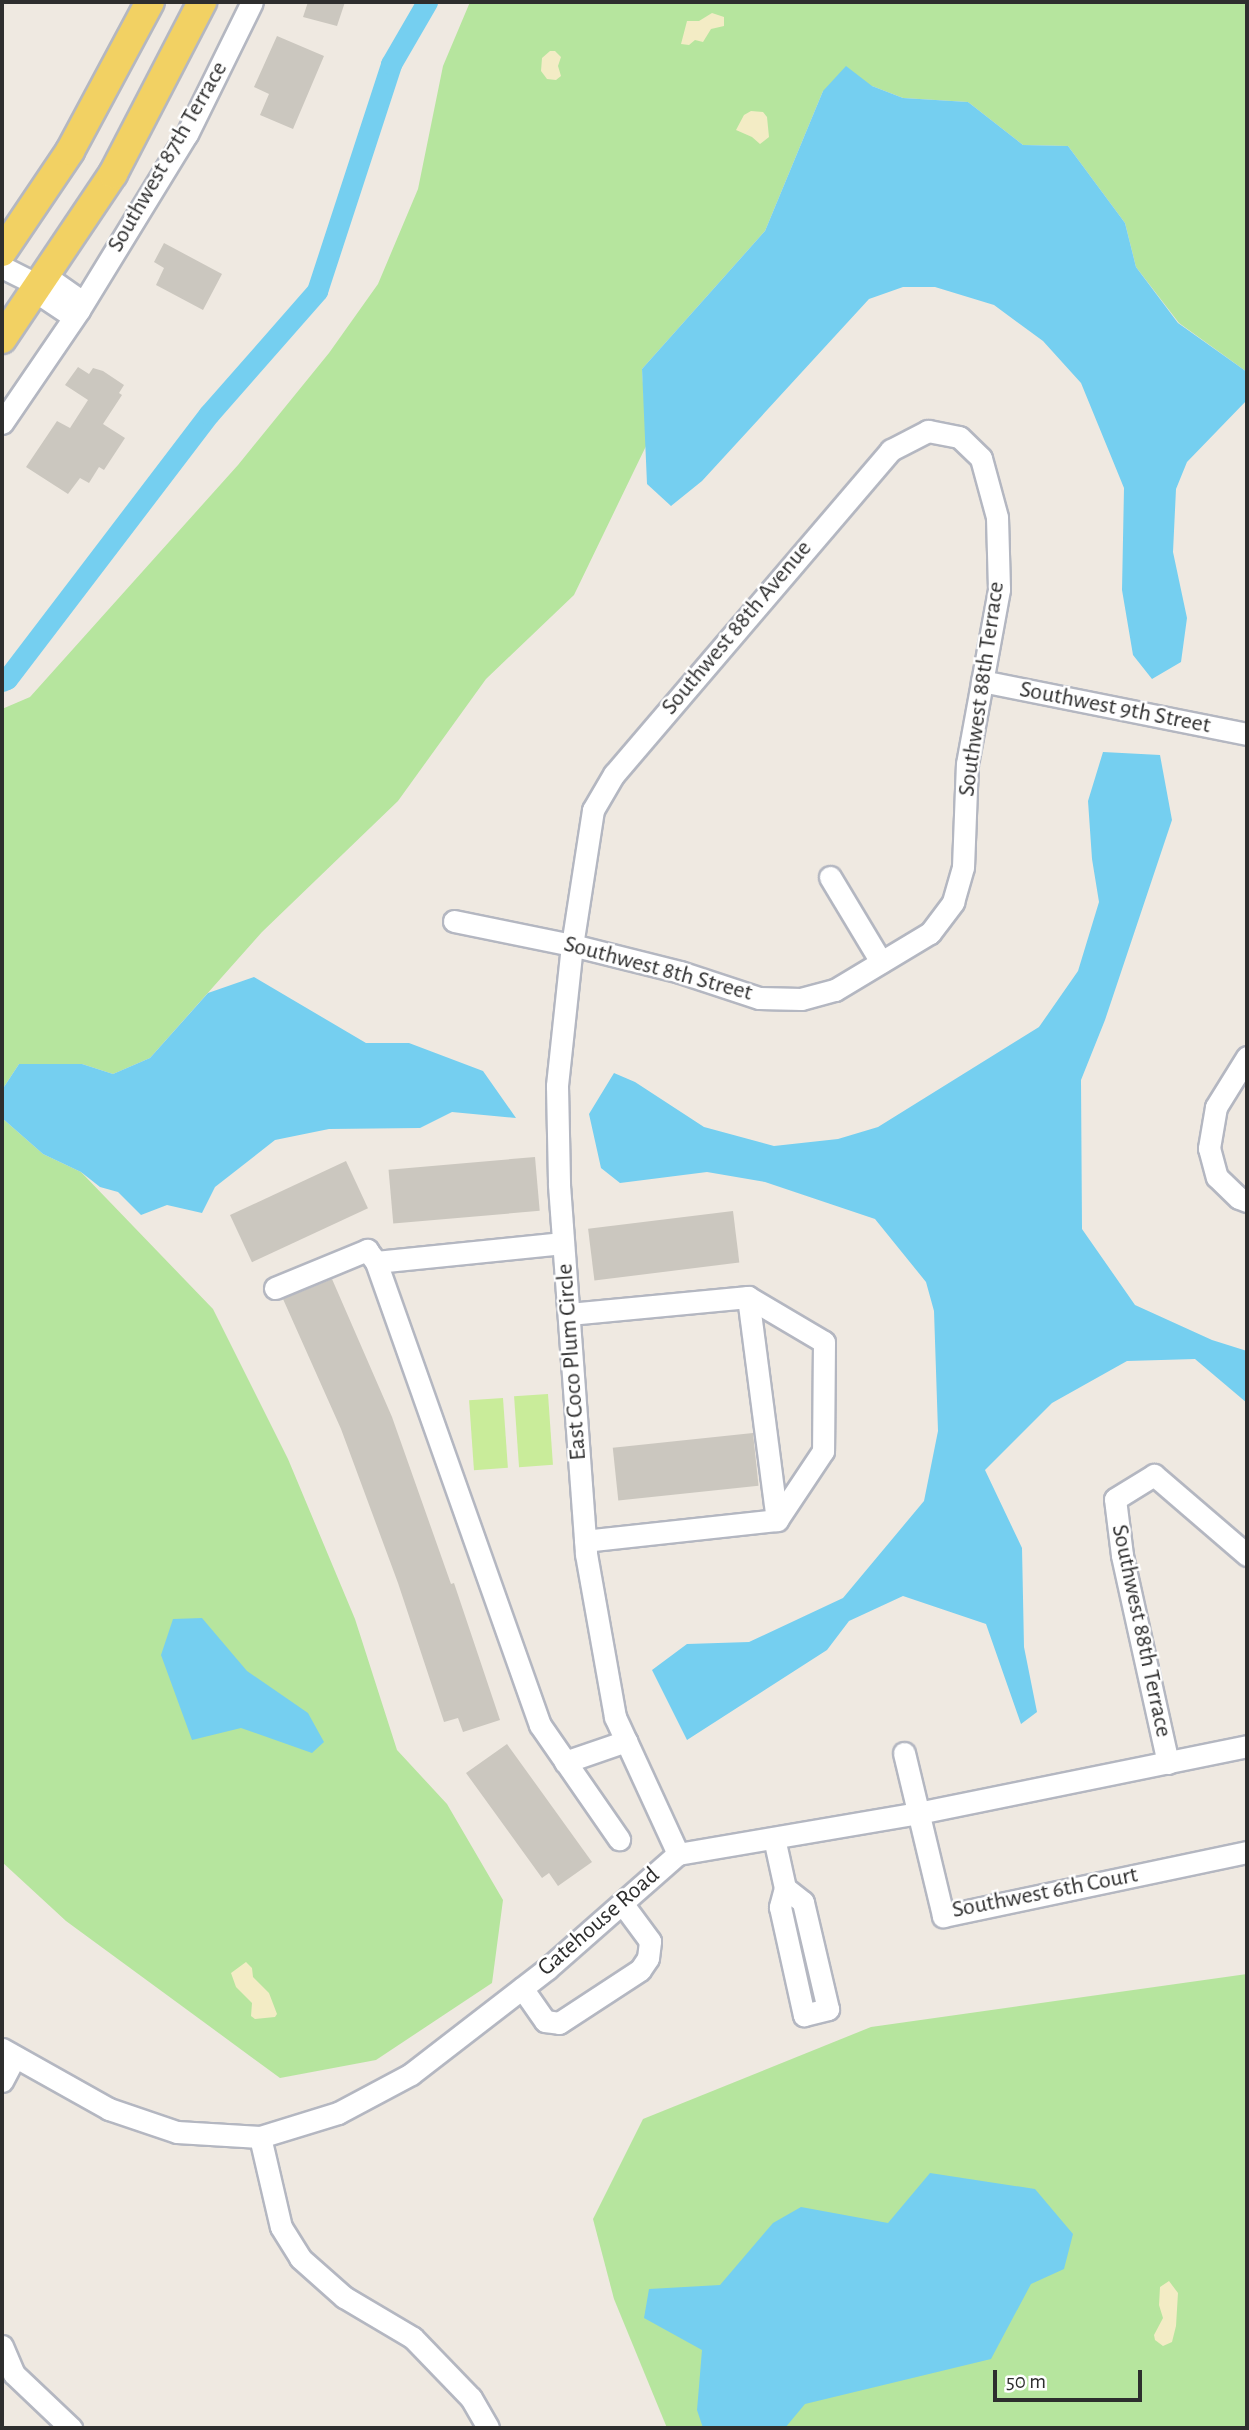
<!DOCTYPE html>
<style>
body{margin:0}
#map{position:relative;width:1249px;height:2430px;overflow:hidden;background:#efe9e1;font-family:"Alegreya Sans",sans-serif}
div>[style]{position:absolute}
.green>*{inset:0;background:#b6e59e}
.sand>*{inset:0;background:#f3ecc5}
.pitch>*{inset:0;background:#c9ec9a;transform-origin:0 0}
.water>*{inset:0;background:#75cff0}
.canal>*{height:21px;margin:-10.5px;padding:0 10.5px;transform-origin:10.5px;border-radius:10.5px;background:#75cff0}
.building>*{inset:0;background:#cbc7bf;transform-origin:0 0}
.roads{filter:drop-shadow(2px 0 #b4b7c1) drop-shadow(-2px 0 #b4b7c1) drop-shadow(0 2px #b4b7c1) drop-shadow(0 -2px #b4b7c1)}
.minor>*{height:21px;margin:-10.5px;padding:0 10.5px;transform-origin:10.5px;border-radius:10.5px;background:#fff}
.major>*{height:28px;margin:-14px;padding:0 14px;transform-origin:14px;border-radius:14px;background:#f2d163}
span{translate:-50% -50%;white-space:nowrap;text-align:center;line-height:1.15;-webkit-text-stroke:5px #fff;paint-order:stroke}
.street-label{font-size:24px;color:#2e2e2e}
.frame{position:absolute;inset:0;border:4px solid #2e2e2e;pointer-events:none}
.scale{position:absolute;left:993px;top:2370px;width:149px;height:32px;box-sizing:border-box;border:4px solid #2e2e2e;border-top:0;padding-left:9px;font-size:21px;line-height:24px;white-space:nowrap;color:#2e2e2e;-webkit-text-stroke:5px #fff;paint-order:stroke}
</style>
<div id="map">
<div class="green">
<i style="clip-path:polygon(470px 2px,1247px 2px,1247px 372px,1179px 323px,1136px 267px,1125px 223px,1068px 146px,1023px 145px,968px 102px,903px 98px,872px 86px,823px 91px,765px 231px,642px 369px,647px 444px,574px 595px,486px 679px,398px 801px,262px 932px,150px 1058px,113px 1074px,82px 1064px,19px 1064px,2px 1090px,2px 709px,30px 697px,238px 465px,329px 353px,378px 284px,418px 189px,443px 66px)"></i>
<i style="clip-path:polygon(2px 1118px,43px 1154px,81px 1172px,213px 1309px,288px 1459px,355px 1619px,397px 1750px,447px 1804px,503px 1900px,492px 1983px,376px 2060px,280px 2078px,66px 1921px,2px 1862px)"></i>
<i style="clip-path:polygon(1247px 1974px,1247px 2428px,667px 2428px,614px 2299px,593px 2219px,643px 2119px,871px 2027px)"></i>
</div>
<div class="sand">
<i style="clip-path:polygon(712px 13px,724px 17px,724px 26px,711px 29px,703px 42px,695px 40px,689px 45px,681px 44px,687px 21px,699px 21px)"></i>
<i style="clip-path:polygon(550px 51px,555px 51px,561px 57px,558px 66px,561px 76px,556px 80px,547px 79px,541px 71px,542px 58px)"></i>
<i style="clip-path:polygon(751px 111px,763px 112px,767px 117px,769px 137px,760px 144px,752px 137px,736px 130px,744px 115px)"></i>
<i style="clip-path:polygon(246px 1962px,252px 1968px,253px 1977px,269px 1993px,277px 2014px,275px 2017px,255px 2019px,251px 2016px,252px 2003px,236px 1987px,231px 1973px)"></i>
<i style="clip-path:polygon(1169px 2281px,1178px 2293px,1176px 2326px,1172px 2342px,1163px 2346px,1155px 2340px,1154px 2335px,1163px 2318px,1159px 2305px,1160px 2287px)"></i>
</div>
<div class="pitch">
<i style="left:548px;top:1394px;width:71px;height:34px;rotate:86deg"></i>
<i style="left:503px;top:1398px;width:70px;height:34px;rotate:86deg"></i>
</div>
<div class="water">
<i style="clip-path:polygon(846px 66px,872px 86px,903px 98px,968px 102px,1023px 145px,1068px 146px,1125px 223px,1136px 267px,1178px 323px,1247px 372px,1247px 400px,1187px 462px,1176px 489px,1173px 552px,1187px 618px,1181px 662px,1152px 679px,1133px 655px,1122px 590px,1124px 488px,1081px 383px,1043px 341px,994px 305px,935px 287px,903px 287px,869px 299px,702px 481px,671px 506px,647px 484px,642px 369px,765px 231px,823px 91px)"></i>
<i style="clip-path:polygon(1103px 752px,1160px 755px,1172px 820px,1105px 1020px,1081px 1080px,1082px 1229px,1135px 1305px,1212px 1340px,1247px 1351px,1247px 1403px,1195px 1359px,1127px 1361px,1052px 1403px,985px 1470px,1022px 1548px,1024px 1647px,1037px 1712px,1021px 1724px,986px 1624px,903px 1596px,849px 1621px,827px 1650px,687px 1740px,652px 1670px,687px 1644px,749px 1642px,843px 1598px,924px 1501px,938px 1431px,934px 1311px,926px 1282px,875px 1219px,765px 1182px,707px 1172px,620px 1183px,601px 1168px,589px 1114px,614px 1073px,635px 1082px,704px 1127px,774px 1146px,838px 1139px,878px 1127px,1039px 1027px,1078px 971px,1099px 902px,1092px 859px,1088px 801px)"></i>
<i style="clip-path:polygon(254px 977px,366px 1043px,409px 1043px,483px 1071px,516px 1118px,452px 1112px,420px 1128px,329px 1129px,275px 1140px,215px 1187px,202px 1213px,167px 1205px,141px 1215px,118px 1192px,100px 1187px,81px 1172px,43px 1154px,2px 1118px,2px 1090px,19px 1064px,82px 1064px,113px 1074px,150px 1058px,208px 993px)"></i>
<i style="clip-path:polygon(202px 1618px,247px 1671px,308px 1713px,324px 1742px,312px 1753px,241px 1728px,192px 1740px,161px 1655px,173px 1619px)"></i>
<i style="clip-path:polygon(930px 2173px,1035px 2189px,1073px 2234px,1064px 2269px,1031px 2284px,991px 2359px,805px 2404px,785px 2428px,703px 2428px,697px 2410px,702px 2350px,644px 2318px,649px 2289px,720px 2285px,773px 2223px,801px 2207px,888px 2223px)"></i>
</div>
<div class="canal">
<i style="left:2px;top:681px;width:5px;rotate:-22deg"></i>
<i style="left:7px;top:679px;width:333px;rotate:-52.7deg"></i>
<i style="left:209px;top:414px;width:164px;rotate:-48.7deg"></i>
<i style="left:317px;top:291px;width:239px;rotate:-71.9deg"></i>
<i style="left:391px;top:64px;width:72px;rotate:-59.9deg"></i>
</div>
<div class="building">
<i style="clip-path:polygon(308px 2px,345px 2px,337px 26px,303px 17px)"></i>
<i style="clip-path:polygon(277px 36px,324px 56px,293px 129px,260px 115px,269px 94px,254px 87px)"></i>
<i style="clip-path:polygon(164px 243px,222px 274px,203px 310px,156px 285px,164px 268px,154px 262px)"></i>
<i style="clip-path:polygon(78px 367px,89px 374px,93px 368px,103px 371px,124px 385px,119px 393px,122px 395px,103px 424px,125px 438px,104px 470px,99px 467px,89px 483px,80px 478px,68px 494px,26px 467px,57px 421px,70px 428px,88px 400px,65px 385px)"></i>
<i style="left:535px;top:1157px;width:54px;height:147px;rotate:85deg"></i>
<i style="left:346px;top:1161px;width:52px;height:128px;rotate:65deg"></i>
<i style="left:733px;top:1211px;width:52px;height:146px;rotate:83deg"></i>
<i style="clip-path:polygon(332px 1279px,392px 1417px,451px 1584px,454px 1583px,500px 1720px,463px 1732px,458px 1718px,444px 1722px,398px 1583px,341px 1429px,283px 1299px)"></i>
<i style="left:753px;top:1433px;width:53px;height:141px;rotate:84deg"></i>
<i style="clip-path:polygon(507px 1744px,592px 1862px,558px 1886px,549px 1873px,542px 1878px,466px 1773px)"></i>
</div>
<div class="roads">
<div class="minor">
<i style="left:2px;top:267px;width:40px;rotate:26.6deg"></i>
<i style="left:38px;top:285px;width:10px;rotate:73deg"></i>
<i style="left:41px;top:295px;width:32px;rotate:34deg"></i>
<i style="left:68px;top:313px;width:11px;rotate:-15deg"></i>
<i style="left:79px;top:310px;width:12px;rotate:-99deg"></i>
<i style="left:77px;top:298px;width:33px;rotate:-145deg"></i>
<i style="left:50px;top:279px;width:13px;rotate:153deg"></i>
<i style="left:2px;top:423px;width:137px;rotate:-55.7deg"></i>
<i style="left:79px;top:310px;width:206px;rotate:-58.5deg"></i>
<i style="left:187px;top:134px;width:147px;rotate:-63.8deg"></i>
<i style="left:982px;top:681px;width:270px;rotate:11.3deg"></i>
<i style="left:830px;top:877px;width:99px;rotate:59deg"></i>
<i style="left:454px;top:921px;width:120px;rotate:11.5deg"></i>
<i style="left:572px;top:945px;width:111px;rotate:14deg"></i>
<i style="left:680px;top:972px;width:83px;rotate:18.2deg"></i>
<i style="left:759px;top:998px;width:42px;rotate:1.4deg"></i>
<i style="left:801px;top:999px;width:35px;rotate:-15deg"></i>
<i style="left:835px;top:990px;width:111px;rotate:-31deg"></i>
<i style="left:930px;top:933px;width:39px;rotate:-53deg"></i>
<i style="left:953px;top:902px;width:36px;rotate:-74deg"></i>
<i style="left:963px;top:867px;width:103px;rotate:-87.8deg"></i>
<i style="left:967px;top:764px;width:178px;rotate:-79.6deg"></i>
<i style="left:999px;top:589px;width:72px;rotate:-91.6deg"></i>
<i style="left:997px;top:517px;width:61px;rotate:-105.2deg"></i>
<i style="left:981px;top:458px;width:30px;rotate:-136deg"></i>
<i style="left:959px;top:437px;width:32px;rotate:-169deg"></i>
<i style="left:928px;top:431px;width:42px;rotate:152.8deg"></i>
<i style="left:891px;top:450px;width:426px;rotate:130.5deg"></i>
<i style="left:614px;top:774px;width:42px;rotate:120.3deg"></i>
<i style="left:593px;top:810px;width:137px;rotate:98.8deg"></i>
<i style="left:572px;top:945px;width:142px;rotate:96.1deg"></i>
<i style="left:557px;top:1086px;width:99px;rotate:88.8deg"></i>
<i style="left:559px;top:1185px;width:370px;rotate:85.8deg"></i>
<i style="left:586px;top:1554px;width:166px;rotate:79.9deg"></i>
<i style="left:615px;top:1717px;width:151px;rotate:65.3deg"></i>
<i style="left:1247px;top:1057px;width:59px;rotate:121.8deg"></i>
<i style="left:1216px;top:1107px;width:42px;rotate:99.7deg"></i>
<i style="left:1209px;top:1148px;width:30px;rotate:75deg"></i>
<i style="left:1217px;top:1177px;width:30px;rotate:44deg"></i>
<i style="left:1239px;top:1198px;width:9px;rotate:21deg"></i>
<i style="left:376px;top:1262px;width:491px;rotate:70.5deg"></i>
<i style="left:540px;top:1725px;width:139px;rotate:55.3deg"></i>
<i style="left:275px;top:1288px;width:100px;rotate:-22.4deg"></i>
<i style="left:367px;top:1250px;width:15px;rotate:53deg"></i>
<i style="left:376px;top:1262px;width:188px;rotate:-5.8deg"></i>
<i style="left:748px;top:1297px;width:225px;rotate:82.6deg"></i>
<i style="left:569px;top:1314px;width:180px;rotate:-5.4deg"></i>
<i style="left:748px;top:1297px;width:88px;rotate:30.6deg"></i>
<i style="left:824px;top:1342px;width:109px;rotate:90.5deg"></i>
<i style="left:823px;top:1451px;width:83px;rotate:123.7deg"></i>
<i style="left:777px;top:1520px;width:193px;rotate:173.8deg"></i>
<i style="left:904px;top:1753px;width:168px;rotate:76.5deg"></i>
<i style="left:943px;top:1916px;width:311px;rotate:-11.9deg"></i>
<i style="left:565px;top:1762px;width:65px;rotate:-19deg"></i>
<i style="left:1168px;top:1763px;width:213px;rotate:-102.5deg"></i>
<i style="left:1122px;top:1555px;width:56px;rotate:-97.1deg"></i>
<i style="left:1115px;top:1499px;width:46px;rotate:-31.6deg"></i>
<i style="left:1154px;top:1475px;width:123px;rotate:40.7deg"></i>
<i style="left:774px;top:1838px;width:51px;rotate:77.6deg"></i>
<i style="left:785px;top:1888px;width:20px;rotate:105deg"></i>
<i style="left:780px;top:1907px;width:111px;rotate:77.5deg"></i>
<i style="left:804px;top:2015px;width:25px;rotate:-14deg"></i>
<i style="left:828px;top:2009px;width:110px;rotate:-103.2deg"></i>
<i style="left:803px;top:1902px;width:23px;rotate:-142deg"></i>
<i style="left:522px;top:1988px;width:40px;rotate:55.1deg"></i>
<i style="left:545px;top:2021px;width:14px;rotate:8deg"></i>
<i style="left:559px;top:2023px;width:97px;rotate:-33.2deg"></i>
<i style="left:640px;top:1970px;width:14px;rotate:-56deg"></i>
<i style="left:648px;top:1958px;width:17px;rotate:-83deg"></i>
<i style="left:650px;top:1941px;width:47px;rotate:-126.4deg"></i>
<i style="left:2px;top:2049px;width:123px;rotate:29.3deg"></i>
<i style="left:109px;top:2109px;width:72px;rotate:18.7deg"></i>
<i style="left:177px;top:2132px;width:83px;rotate:3.4deg"></i>
<i style="left:260px;top:2137px;width:82px;rotate:-17.1deg"></i>
<i style="left:338px;top:2113px;width:83px;rotate:-28.1deg"></i>
<i style="left:411px;top:2074px;width:172px;rotate:-37.7deg"></i>
<i style="left:547px;top:1969px;width:174px;rotate:-41.3deg"></i>
<i style="left:678px;top:1854px;width:243px;rotate:-9.7deg"></i>
<i style="left:918px;top:1813px;width:336px;rotate:-11.5deg"></i>
<i style="left:2px;top:2081px;width:27px;rotate:-62deg"></i>
<i style="left:260px;top:2137px;width:92px;rotate:76.9deg"></i>
<i style="left:281px;top:2227px;width:36px;rotate:58deg"></i>
<i style="left:300px;top:2258px;width:59px;rotate:41.6deg"></i>
<i style="left:344px;top:2297px;width:80px;rotate:30.7deg"></i>
<i style="left:413px;top:2338px;width:83px;rotate:46deg"></i>
<i style="left:471px;top:2398px;width:34px;rotate:60deg"></i>
<i style="left:2px;top:2346px;width:30px;rotate:67deg"></i>
<i style="left:14px;top:2374px;width:79px;rotate:43.5deg"></i>
</div>
<div class="major">
<i style="left:2px;top:252px;width:122px;rotate:-56deg"></i>
<i style="left:70px;top:151px;width:169px;rotate:-61.8deg"></i>
<i style="left:2px;top:339px;width:199px;rotate:-56.1deg"></i>
<i style="left:113px;top:174px;width:194px;rotate:-62.6deg"></i>
</div>
</div>
<div class="street-label">
<span style="left:168px;top:157px;rotate:-60deg">Southwest 87th Terrace</span>
<span style="left:737px;top:628px;rotate:-50deg">Southwest 88th Avenue</span>
<span style="left:982px;top:689px;rotate:-82deg">Southwest 88th Terrace</span>
<span style="left:1115px;top:708px;rotate:11deg">Southwest 9th Street</span>
<span style="left:658px;top:969px;rotate:15deg">Southwest 8th Street</span>
<span style="left:572px;top:1362px;rotate:-94deg">East Coco Plum Circle</span>
<span style="left:1141px;top:1631px;rotate:78deg">Southwest 88th Terrace</span>
<span style="left:1045px;top:1893px;rotate:-11deg">Southwest 6th Court</span>
<span style="left:599px;top:1922px;rotate:-41deg">Gatehouse Road</span>
</div>
<div class="frame"></div>
<div class="scale">50 m</div>
</div>
